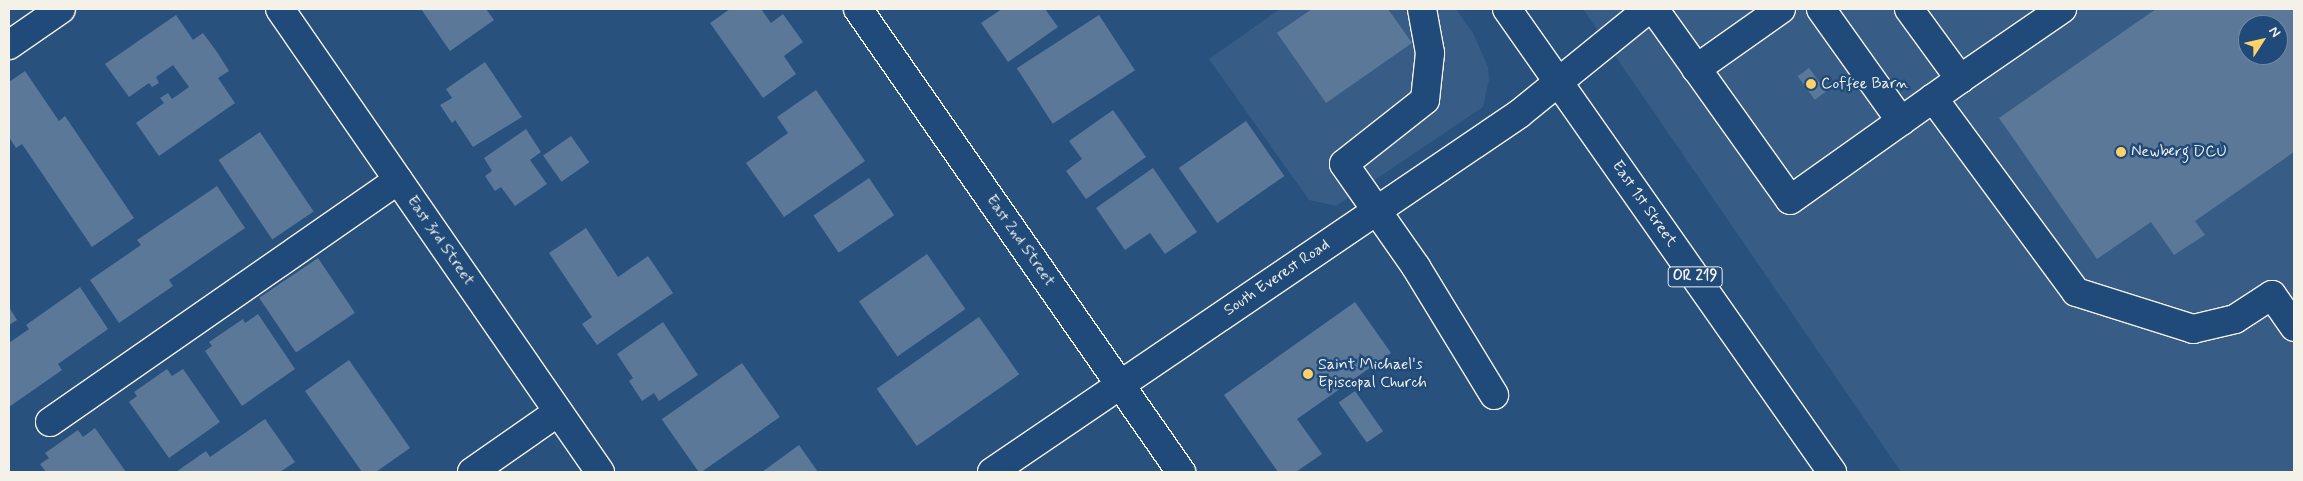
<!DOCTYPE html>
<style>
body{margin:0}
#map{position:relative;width:2303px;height:481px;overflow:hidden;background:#28517e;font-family:Mynerve,sans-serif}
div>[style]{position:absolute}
.built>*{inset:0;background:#375d86}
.building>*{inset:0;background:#5b7899;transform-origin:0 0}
.roads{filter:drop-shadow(1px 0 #f4f1e8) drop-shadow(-1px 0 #f4f1e8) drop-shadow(0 1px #f4f1e8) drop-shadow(0 -1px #f4f1e8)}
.minor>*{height:28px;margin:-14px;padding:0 14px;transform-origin:14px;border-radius:14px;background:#1f4a7a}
.major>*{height:28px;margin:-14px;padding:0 14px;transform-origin:14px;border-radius:14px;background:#1f4a7a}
.dots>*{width:14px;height:14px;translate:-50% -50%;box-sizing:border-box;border:2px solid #1f4a7a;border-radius:50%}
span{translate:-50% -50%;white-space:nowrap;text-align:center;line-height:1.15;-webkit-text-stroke:5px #1f4a7a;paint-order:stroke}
.shield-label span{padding:1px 4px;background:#1f4a7a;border:1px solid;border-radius:4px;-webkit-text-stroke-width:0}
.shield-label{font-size:15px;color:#f4f1e8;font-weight:700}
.poi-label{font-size:16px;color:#f4f1e8}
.left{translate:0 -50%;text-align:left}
.street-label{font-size:16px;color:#f4f1e8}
.frame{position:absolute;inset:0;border:10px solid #f4f1e8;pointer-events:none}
.north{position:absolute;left:2238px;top:15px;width:50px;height:50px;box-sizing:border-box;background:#1f4a7a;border:1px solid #748da6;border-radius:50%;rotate:55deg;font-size:14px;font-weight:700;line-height:20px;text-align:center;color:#f4f1e8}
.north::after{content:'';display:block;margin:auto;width:18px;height:22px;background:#ffd166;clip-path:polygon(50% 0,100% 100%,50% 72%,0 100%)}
</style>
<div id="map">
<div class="built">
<i style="clip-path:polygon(1280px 9px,1456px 9px,1473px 33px,1488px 67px,1489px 80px,1483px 107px,1336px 206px,1309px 200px,1209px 59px)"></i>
<i style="clip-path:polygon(evenodd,1583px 9px,2294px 9px,2294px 472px,1901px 472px,1583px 9px,2248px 25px,2278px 25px,2278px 55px,2248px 55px,2248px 25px)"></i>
</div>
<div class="building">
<i style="clip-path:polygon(421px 9px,486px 9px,494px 20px,450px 51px)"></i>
<i style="clip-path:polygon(730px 9px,761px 9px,771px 23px,783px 14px,803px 42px,784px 56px,796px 74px,763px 98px,710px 23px)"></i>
<i style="clip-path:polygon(1002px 9px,1045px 9px,1058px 27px,1008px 62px,981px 23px)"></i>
<i style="clip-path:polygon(1312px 9px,1388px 9px,1412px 43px,1326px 103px,1277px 33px)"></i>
<i style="clip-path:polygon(evenodd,2156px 9px,2294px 9px,2294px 152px,2195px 221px,2205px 235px,2174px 255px,2151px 222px,2097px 259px,1999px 118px,2156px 9px,2248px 25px,2278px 25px,2278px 55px,2248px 55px,2248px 25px)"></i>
<i style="clip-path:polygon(176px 15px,193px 40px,203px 33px,217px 52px,229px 71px,218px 78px,235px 103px,159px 156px,136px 123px,164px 103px,160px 98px,168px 93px,172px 99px,189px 87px,173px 65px,156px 77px,159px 83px,152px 87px,149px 83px,129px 97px,105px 64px)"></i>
<i style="left:1099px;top:15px;width:66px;height:98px;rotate:57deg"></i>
<i style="clip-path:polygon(485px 62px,522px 117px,473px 147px,455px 120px,452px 123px,440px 105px,452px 98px,446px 89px)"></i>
<i style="left:1809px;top:68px;width:29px;height:14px;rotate:54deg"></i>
<i style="clip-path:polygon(25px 71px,59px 121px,65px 116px,134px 218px,92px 247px,22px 144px,16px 148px,9px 137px,9px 82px)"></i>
<i style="clip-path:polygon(816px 90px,865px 161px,784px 217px,746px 163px,788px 133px,777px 117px)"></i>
<i style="clip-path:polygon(1113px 110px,1146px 157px,1086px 199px,1066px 171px,1082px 159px,1069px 141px)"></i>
<i style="left:1246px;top:121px;width:67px;height:82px;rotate:55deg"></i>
<i style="clip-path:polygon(526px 129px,541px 152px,530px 160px,547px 184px,515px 206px,501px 187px,495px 191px,485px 176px,492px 171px,484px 158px)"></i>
<i style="left:260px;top:132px;width:96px;height:50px;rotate:56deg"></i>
<i style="left:571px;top:136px;width:32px;height:34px;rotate:55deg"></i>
<i style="clip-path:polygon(1153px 168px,1197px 232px,1165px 254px,1150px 233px,1125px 250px,1096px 208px)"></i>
<i style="left:869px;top:178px;width:45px;height:67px;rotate:56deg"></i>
<i style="clip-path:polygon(217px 186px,245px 228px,169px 280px,173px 286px,119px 323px,90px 280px,141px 245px,137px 240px)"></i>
<i style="clip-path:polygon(586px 228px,618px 277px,648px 256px,673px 293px,597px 345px,582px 324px,592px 317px,549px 253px)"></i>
<i style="left:927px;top:254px;width:67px;height:83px;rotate:55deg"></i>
<i style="left:318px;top:258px;width:66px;height:71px;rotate:56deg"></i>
<i style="clip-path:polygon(80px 287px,108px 329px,58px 364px,62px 370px,9px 407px,9px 343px,29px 329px,26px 325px)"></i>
<i style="clip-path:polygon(1355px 302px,1391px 353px,1297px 419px,1322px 454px,1296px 472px,1278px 472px,1224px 395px)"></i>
<i style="clip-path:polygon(9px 307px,17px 320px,9px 325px)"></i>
<i style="clip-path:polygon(258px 314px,295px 369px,242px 406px,205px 351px,212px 346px,209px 342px,243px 319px,245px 323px)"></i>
<i style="left:979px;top:317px;width:70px;height:125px;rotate:55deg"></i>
<i style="clip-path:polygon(663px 322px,698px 375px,659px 401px,654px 393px,642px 401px,629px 381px,633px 378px,617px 354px)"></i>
<i style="clip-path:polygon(349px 360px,410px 448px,376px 472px,362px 472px,305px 391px)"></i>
<i style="left:742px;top:363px;width:66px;height:98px;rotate:55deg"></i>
<i style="clip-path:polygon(167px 369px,172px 376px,183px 369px,220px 422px,169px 458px,129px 402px,137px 396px,134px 392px)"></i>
<i style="left:1355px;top:391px;width:49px;height:20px;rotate:55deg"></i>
<i style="clip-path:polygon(265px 419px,295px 462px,280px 472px,176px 472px,206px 451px,210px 457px)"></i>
<i style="clip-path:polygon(95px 428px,126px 472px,46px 472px,40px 464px,49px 458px,45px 453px,78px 430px,83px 437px)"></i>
<i style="clip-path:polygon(799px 445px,818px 472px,762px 472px)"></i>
</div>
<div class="roads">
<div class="minor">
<i style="left:280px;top:9px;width:563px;rotate:55.35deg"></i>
<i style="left:858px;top:9px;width:565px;rotate:55.1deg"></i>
<i style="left:1422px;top:9px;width:45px;rotate:79.7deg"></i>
<i style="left:1430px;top:53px;width:47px;rotate:96.1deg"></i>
<i style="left:1425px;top:100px;width:103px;rotate:141.7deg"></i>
<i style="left:1344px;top:164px;width:126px;rotate:55deg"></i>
<i style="left:1416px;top:267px;width:150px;rotate:58.6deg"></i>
<i style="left:1654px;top:9px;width:234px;rotate:54.5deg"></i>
<i style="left:1790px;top:200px;width:209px;rotate:-35.4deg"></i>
<i style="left:1821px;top:9px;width:138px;rotate:54.5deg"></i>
<i style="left:1909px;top:9px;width:87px;rotate:53.9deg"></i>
<i style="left:1960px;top:79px;width:124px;rotate:-34.5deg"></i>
<i style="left:9px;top:45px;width:63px;rotate:-34.7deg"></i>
<i style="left:1696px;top:69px;width:104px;rotate:-35.2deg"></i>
<i style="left:1933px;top:98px;width:241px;rotate:53.6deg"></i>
<i style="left:2076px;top:292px;width:123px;rotate:17.5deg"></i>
<i style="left:2193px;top:329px;width:43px;rotate:-13.4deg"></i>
<i style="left:2235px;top:319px;width:44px;rotate:-33deg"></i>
<i style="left:2272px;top:295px;width:39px;rotate:55deg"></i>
<i style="left:50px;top:422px;width:424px;rotate:-34.8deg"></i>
<i style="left:472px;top:472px;width:105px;rotate:-34.9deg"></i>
<i style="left:992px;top:472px;width:637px;rotate:-34.19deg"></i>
<i style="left:1519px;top:114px;width:166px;rotate:-39.1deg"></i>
</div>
<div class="major">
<i style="left:1507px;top:9px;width:566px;rotate:54.93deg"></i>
</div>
</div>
<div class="dots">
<i style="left:1811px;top:84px;background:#ffd166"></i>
<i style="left:2121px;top:152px;background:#ffd166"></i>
<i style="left:1308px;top:374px;background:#ffd166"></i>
</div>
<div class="shield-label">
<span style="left:1695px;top:277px">OR 219</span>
</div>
<div class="poi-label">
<span class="left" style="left:1821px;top:84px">Coffee Barn</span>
<span class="left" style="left:2131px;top:152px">Newberg DCU</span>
<span class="left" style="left:1318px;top:374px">Saint Michael's<br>Episcopal Church</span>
</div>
<div class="street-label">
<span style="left:1644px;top:204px;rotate:55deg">East 1st Street</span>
<span style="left:440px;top:241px;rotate:55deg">East 3rd Street</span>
<span style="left:1020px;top:241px;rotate:55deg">East 2nd Street</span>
<span style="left:1277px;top:278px;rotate:-34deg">South Everest Road</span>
</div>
<div class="frame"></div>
<div class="north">N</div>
</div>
